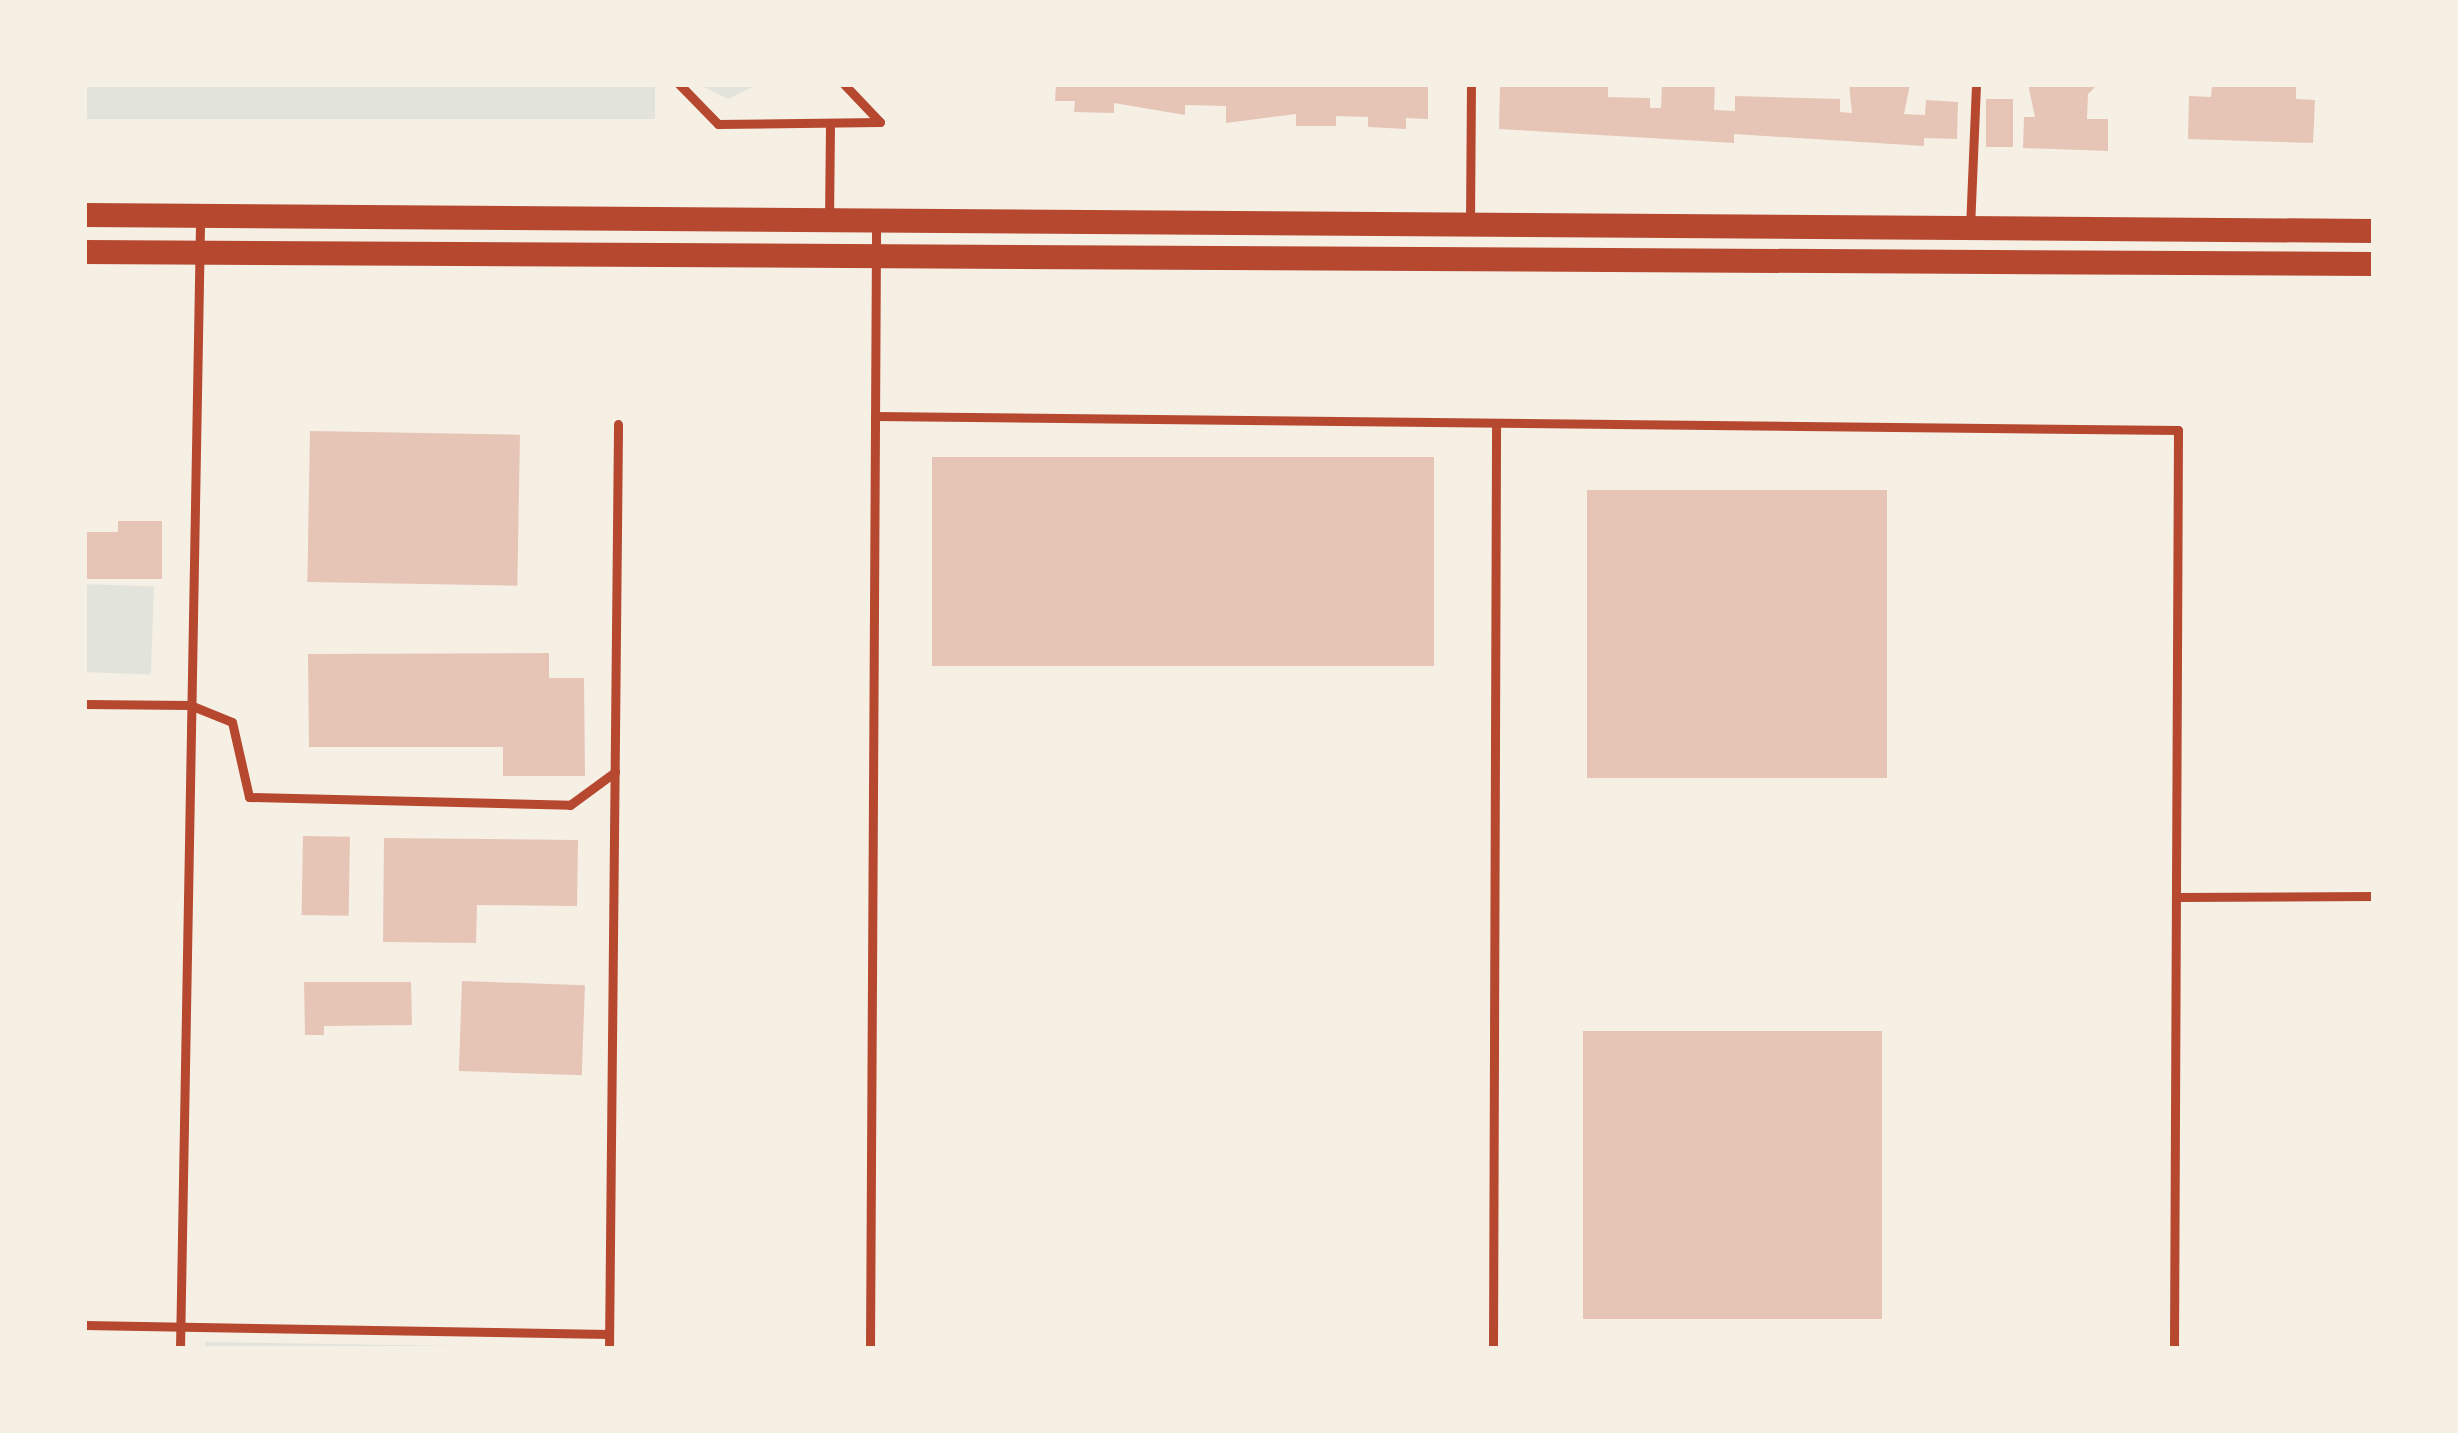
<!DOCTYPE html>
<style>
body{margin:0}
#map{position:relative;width:2458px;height:1433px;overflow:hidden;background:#f6efe4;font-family:"Noto Sans",sans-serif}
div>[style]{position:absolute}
.green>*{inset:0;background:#e2e4dc;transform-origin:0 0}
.building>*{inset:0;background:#e6c5b7;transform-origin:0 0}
.service>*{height:9px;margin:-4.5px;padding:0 4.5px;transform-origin:4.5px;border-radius:4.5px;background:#b5482f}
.secondary>*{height:24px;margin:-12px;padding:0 12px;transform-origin:12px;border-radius:12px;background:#b5482f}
span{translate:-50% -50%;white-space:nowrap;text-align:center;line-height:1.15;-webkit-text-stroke:12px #f6efe4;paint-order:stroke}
.frame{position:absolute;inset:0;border:87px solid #f6efe4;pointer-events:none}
</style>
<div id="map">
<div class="green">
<i style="left:84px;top:84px;width:571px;height:35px"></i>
<i style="clip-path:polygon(698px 84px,759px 84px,728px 99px)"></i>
<i style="left:84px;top:584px;width:70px;height:88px;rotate:2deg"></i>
<i style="clip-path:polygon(205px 1342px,594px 1348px,594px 1349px,205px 1349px)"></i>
</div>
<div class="building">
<i style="clip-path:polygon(1056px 84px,1428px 84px,1428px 119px,1406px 118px,1406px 129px,1368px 127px,1368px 117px,1336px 116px,1336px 126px,1296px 126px,1296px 114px,1226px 123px,1226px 106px,1185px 105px,1185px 115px,1114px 103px,1114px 113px,1074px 112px,1075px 101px,1055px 101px)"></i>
<i style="clip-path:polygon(1500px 84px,1608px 84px,1608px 97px,1650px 98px,1650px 108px,1661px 108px,1662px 84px,1715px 84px,1714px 110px,1735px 111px,1735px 96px,1840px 99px,1840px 112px,1852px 113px,1849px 84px,1910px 84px,1904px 114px,1925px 115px,1926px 100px,1958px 102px,1957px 139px,1924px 138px,1924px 146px,1734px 134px,1734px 143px,1499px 129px)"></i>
<i style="clip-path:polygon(2028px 84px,2098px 84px,2088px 94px,2087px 119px,2108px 119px,2108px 151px,2023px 148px,2024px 117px,2035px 117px)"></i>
<i style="clip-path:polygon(2212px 84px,2296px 84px,2296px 99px,2315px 100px,2313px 143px,2188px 139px,2189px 96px,2211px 97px)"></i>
<i style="left:1986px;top:99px;width:27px;height:48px"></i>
<i style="left:310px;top:431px;width:210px;height:151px;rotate:1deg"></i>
<i style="left:932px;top:457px;width:502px;height:209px"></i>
<i style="left:1587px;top:490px;width:300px;height:288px"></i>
<i style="clip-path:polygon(118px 521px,162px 521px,162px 579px,84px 579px,84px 532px,118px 532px)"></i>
<i style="clip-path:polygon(549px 653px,549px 678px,584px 678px,585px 776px,503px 776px,503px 747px,309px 747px,308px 654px)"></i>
<i style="left:303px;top:836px;width:47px;height:79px;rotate:1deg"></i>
<i style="clip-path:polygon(384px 838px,578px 840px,577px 906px,477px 905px,476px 943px,383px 942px)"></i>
<i style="left:462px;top:981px;width:123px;height:90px;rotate:2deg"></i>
<i style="clip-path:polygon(304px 982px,411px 982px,412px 1025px,324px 1026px,324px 1035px,305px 1035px)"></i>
<i style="left:1583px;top:1031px;width:299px;height:288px"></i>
</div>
<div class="service">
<i style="left:679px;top:84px;width:56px;rotate:45.7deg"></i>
<i style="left:718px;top:124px;width:162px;rotate:-0.7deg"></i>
<i style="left:880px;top:122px;width:52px;rotate:-133.5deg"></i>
<i style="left:829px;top:220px;width:97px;rotate:-89.4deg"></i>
<i style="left:1470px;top:224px;width:140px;rotate:-89.6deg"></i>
<i style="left:1970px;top:228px;width:144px;rotate:-87.6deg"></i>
<i style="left:875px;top:416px;width:1303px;rotate:0.62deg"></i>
<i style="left:2178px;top:430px;width:919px;rotate:90.25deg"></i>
<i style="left:84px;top:704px;width:106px;rotate:0.5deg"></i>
<i style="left:190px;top:705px;width:45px;rotate:22deg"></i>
<i style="left:232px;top:722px;width:77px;rotate:77.2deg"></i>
<i style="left:249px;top:797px;width:321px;rotate:1.4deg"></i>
<i style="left:570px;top:805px;width:56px;rotate:-36.3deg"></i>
<i style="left:2176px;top:897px;width:198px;rotate:-0.3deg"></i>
<i style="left:84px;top:1325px;width:525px;rotate:0.98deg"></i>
<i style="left:180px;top:1349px;width:1128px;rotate:-88.98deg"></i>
<i style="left:609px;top:1349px;width:925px;rotate:-89.44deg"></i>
<i style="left:870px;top:1349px;width:1126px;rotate:-89.69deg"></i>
<i style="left:1493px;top:1349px;width:926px;rotate:-89.81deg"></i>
</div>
<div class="secondary">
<i style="left:84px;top:215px;width:2290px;rotate:0.4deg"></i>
<i style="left:84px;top:252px;width:2290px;rotate:0.3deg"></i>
</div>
<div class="frame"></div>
</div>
